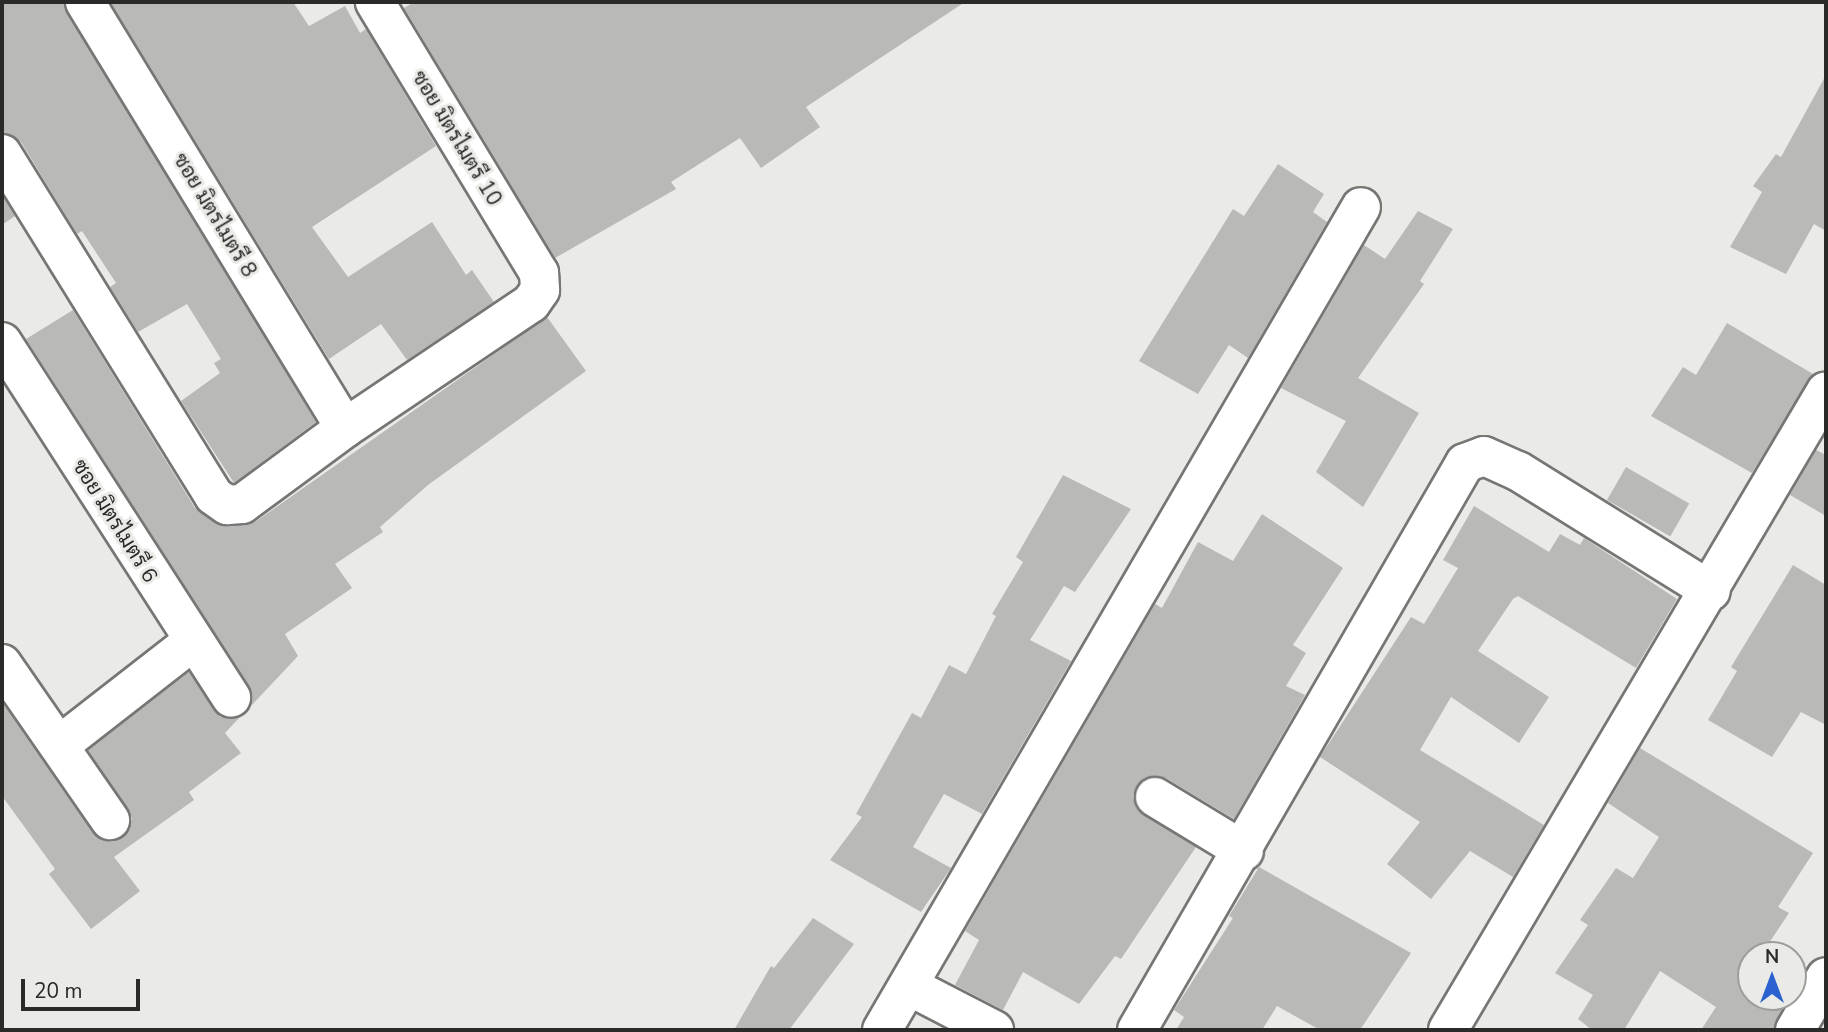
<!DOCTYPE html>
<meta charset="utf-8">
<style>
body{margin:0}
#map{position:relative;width:1828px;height:1032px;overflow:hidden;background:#eaebe7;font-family:"Nunito Sans",Sarabun,sans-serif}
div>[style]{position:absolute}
.building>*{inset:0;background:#b9bab7;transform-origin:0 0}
.roads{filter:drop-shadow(2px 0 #767774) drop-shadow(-2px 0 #767774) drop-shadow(0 2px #767774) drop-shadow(0 -2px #767774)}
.minor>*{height:38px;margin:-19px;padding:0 19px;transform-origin:19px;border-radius:19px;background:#fff}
span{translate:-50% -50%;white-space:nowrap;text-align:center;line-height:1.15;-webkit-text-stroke:6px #eaebe7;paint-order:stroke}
.street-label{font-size:21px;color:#2a2a29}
.frame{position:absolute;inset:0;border:4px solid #2a2a29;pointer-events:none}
.north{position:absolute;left:1737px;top:941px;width:70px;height:70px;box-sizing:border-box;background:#eaebe7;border:2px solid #9d9e9b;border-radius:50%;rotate:0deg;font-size:19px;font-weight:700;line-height:28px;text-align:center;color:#2a2a29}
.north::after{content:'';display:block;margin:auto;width:24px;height:32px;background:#2b62d0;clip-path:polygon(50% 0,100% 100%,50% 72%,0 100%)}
.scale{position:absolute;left:21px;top:979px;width:119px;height:32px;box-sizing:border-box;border:4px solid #2a2a29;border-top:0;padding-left:9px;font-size:21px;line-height:24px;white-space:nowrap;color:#2a2a29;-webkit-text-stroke:5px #eaebe7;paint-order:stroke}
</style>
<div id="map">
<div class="building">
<i style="clip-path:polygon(2px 2px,63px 2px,316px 422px,234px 483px,181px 401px,220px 373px,214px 363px,221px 359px,187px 304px,138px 332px,110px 287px,116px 283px,82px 231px,77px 234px,21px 142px,2px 132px)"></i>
<i style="clip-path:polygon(110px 2px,293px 2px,309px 26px,345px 6px,360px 33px,366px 29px,436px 146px,312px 227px,348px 277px,432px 222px,466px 275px,472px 270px,494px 302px,407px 360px,381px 324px,329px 359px)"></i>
<i style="clip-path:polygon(414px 2px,965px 2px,806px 107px,820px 127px,761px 168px,740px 138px,671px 182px,676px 189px,555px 258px,404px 8px)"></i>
<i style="clip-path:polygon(1826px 75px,1826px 231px,1814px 224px,1786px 274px,1730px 247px,1762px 192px,1753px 186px,1776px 154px,1781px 157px)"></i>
<i style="clip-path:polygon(1278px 164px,1324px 194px,1313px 212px,1327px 222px,1248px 358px,1229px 345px,1198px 394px,1139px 361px,1233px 209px,1244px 216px)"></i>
<i style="clip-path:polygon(2px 195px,15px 216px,2px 225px)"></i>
<i style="clip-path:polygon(1418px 211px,1453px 229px,1420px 281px,1424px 284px,1358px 378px,1419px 413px,1363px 507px,1316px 472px,1346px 421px,1281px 388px,1364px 245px,1385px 259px)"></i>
<i style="clip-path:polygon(73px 310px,195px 508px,228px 527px,255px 522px,547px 317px,586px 371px,428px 485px,380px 527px,383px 532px,335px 564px,352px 588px,285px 634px,298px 656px,251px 706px,249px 686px,26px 339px)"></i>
<i style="clip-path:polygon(1727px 323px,1813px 374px,1752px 473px,1651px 416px,1683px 367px,1696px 375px)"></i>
<i style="clip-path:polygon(1816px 450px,1826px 455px,1826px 516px,1790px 495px)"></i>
<i style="left:1626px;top:467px;width:73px;height:38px;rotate:30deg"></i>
<i style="clip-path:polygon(1063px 475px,1131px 509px,1075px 592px,1064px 586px,1030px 640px,1071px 661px,982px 814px,944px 794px,913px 847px,951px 868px,921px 912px,830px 860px,862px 817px,856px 814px,912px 713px,921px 718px,949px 665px,966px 674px,996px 616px,992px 614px,1023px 562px,1016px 557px)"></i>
<i style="clip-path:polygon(1474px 506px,1549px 552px,1560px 534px,1580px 545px,1584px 538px,1677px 599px,1636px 668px,1518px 596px,1513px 599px,1478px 651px,1549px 697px,1519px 743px,1451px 697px,1420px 750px,1544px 825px,1513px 877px,1470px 851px,1431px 899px,1387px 864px,1420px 822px,1320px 757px,1411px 617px,1424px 624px,1458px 568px,1443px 560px)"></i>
<i style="clip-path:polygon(1262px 514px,1343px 568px,1293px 645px,1306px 653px,1286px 686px,1305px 695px,1234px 819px,1166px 778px,1144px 778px,1133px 796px,1136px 808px,1196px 847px,1121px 959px,1115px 956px,1079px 1004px,1023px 972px,1003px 1010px,955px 985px,979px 940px,965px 931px,1155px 604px,1162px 608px,1198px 542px,1233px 561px)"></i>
<i style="clip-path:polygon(1793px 565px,1826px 585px,1826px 725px,1801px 712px,1772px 757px,1708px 720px,1737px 671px,1731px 667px)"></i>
<i style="clip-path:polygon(189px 672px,220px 717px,240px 717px,225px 733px,241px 753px,189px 792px,194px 800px,114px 857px,140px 891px,91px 929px,49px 874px,55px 869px,2px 796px,2px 702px,92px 832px,112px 842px,129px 830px,132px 818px,88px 750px)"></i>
<i style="clip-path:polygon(1640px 748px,1813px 853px,1778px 907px,1789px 913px,1761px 955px,1751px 955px,1751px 997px,1789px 997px,1773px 1030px,1701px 1030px,1716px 1007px,1660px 971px,1624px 1030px,1592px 1030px,1578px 1019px,1593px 995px,1555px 973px,1588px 925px,1580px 920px,1616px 868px,1633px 878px,1659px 837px,1608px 803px)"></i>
<i style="clip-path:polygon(1259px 867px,1411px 953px,1360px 1030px,1320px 1030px,1277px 1006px,1262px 1030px,1176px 1030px,1184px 1017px,1174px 1010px,1233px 918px,1229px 916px)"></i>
<i style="clip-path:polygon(813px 918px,854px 944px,789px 1030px,734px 1030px,771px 966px,774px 968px)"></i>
</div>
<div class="roads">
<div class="minor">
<i style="left:85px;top:2px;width:499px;rotate:58.6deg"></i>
<i style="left:2px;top:154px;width:402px;rotate:58.2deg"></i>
<i style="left:214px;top:496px;width:16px;rotate:35deg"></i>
<i style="left:227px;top:505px;width:15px;rotate:-4deg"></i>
<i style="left:242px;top:504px;width:128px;rotate:-36.4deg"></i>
<i style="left:345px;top:428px;width:224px;rotate:-33.9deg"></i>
<i style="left:531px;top:303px;width:16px;rotate:-55deg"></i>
<i style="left:540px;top:290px;width:17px;rotate:-93deg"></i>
<i style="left:539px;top:273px;width:317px;rotate:-121.2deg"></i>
<i style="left:2px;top:342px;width:423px;rotate:57.2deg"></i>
<i style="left:2px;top:664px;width:190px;rotate:55.3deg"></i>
<i style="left:61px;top:744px;width:166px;rotate:-37.9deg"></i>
<i style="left:1155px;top:797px;width:104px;rotate:31.2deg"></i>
<i style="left:909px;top:986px;width:96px;rotate:27.4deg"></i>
<i style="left:882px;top:1030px;width:952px;rotate:-59.8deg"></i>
<i style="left:1137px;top:1030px;width:655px;rotate:-59.95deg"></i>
<i style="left:1465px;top:463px;width:20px;rotate:-20deg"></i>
<i style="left:1484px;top:456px;width:37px;rotate:24deg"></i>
<i style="left:1518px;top:471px;width:227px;rotate:31.9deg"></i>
<i style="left:1448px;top:1030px;width:742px;rotate:-59.39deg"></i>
<i style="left:1795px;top:1030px;width:61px;rotate:-59.7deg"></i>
</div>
</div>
<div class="street-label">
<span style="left:457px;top:138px;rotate:59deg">ซอย มิตรไมตรี 10</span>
<span style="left:215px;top:215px;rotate:59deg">ซอย มิตรไมตรี 8</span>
<span style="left:115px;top:521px;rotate:58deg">ซอย มิตรไมตรี 6</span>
</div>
<div class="frame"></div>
<div class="north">N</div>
<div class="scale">20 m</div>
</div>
